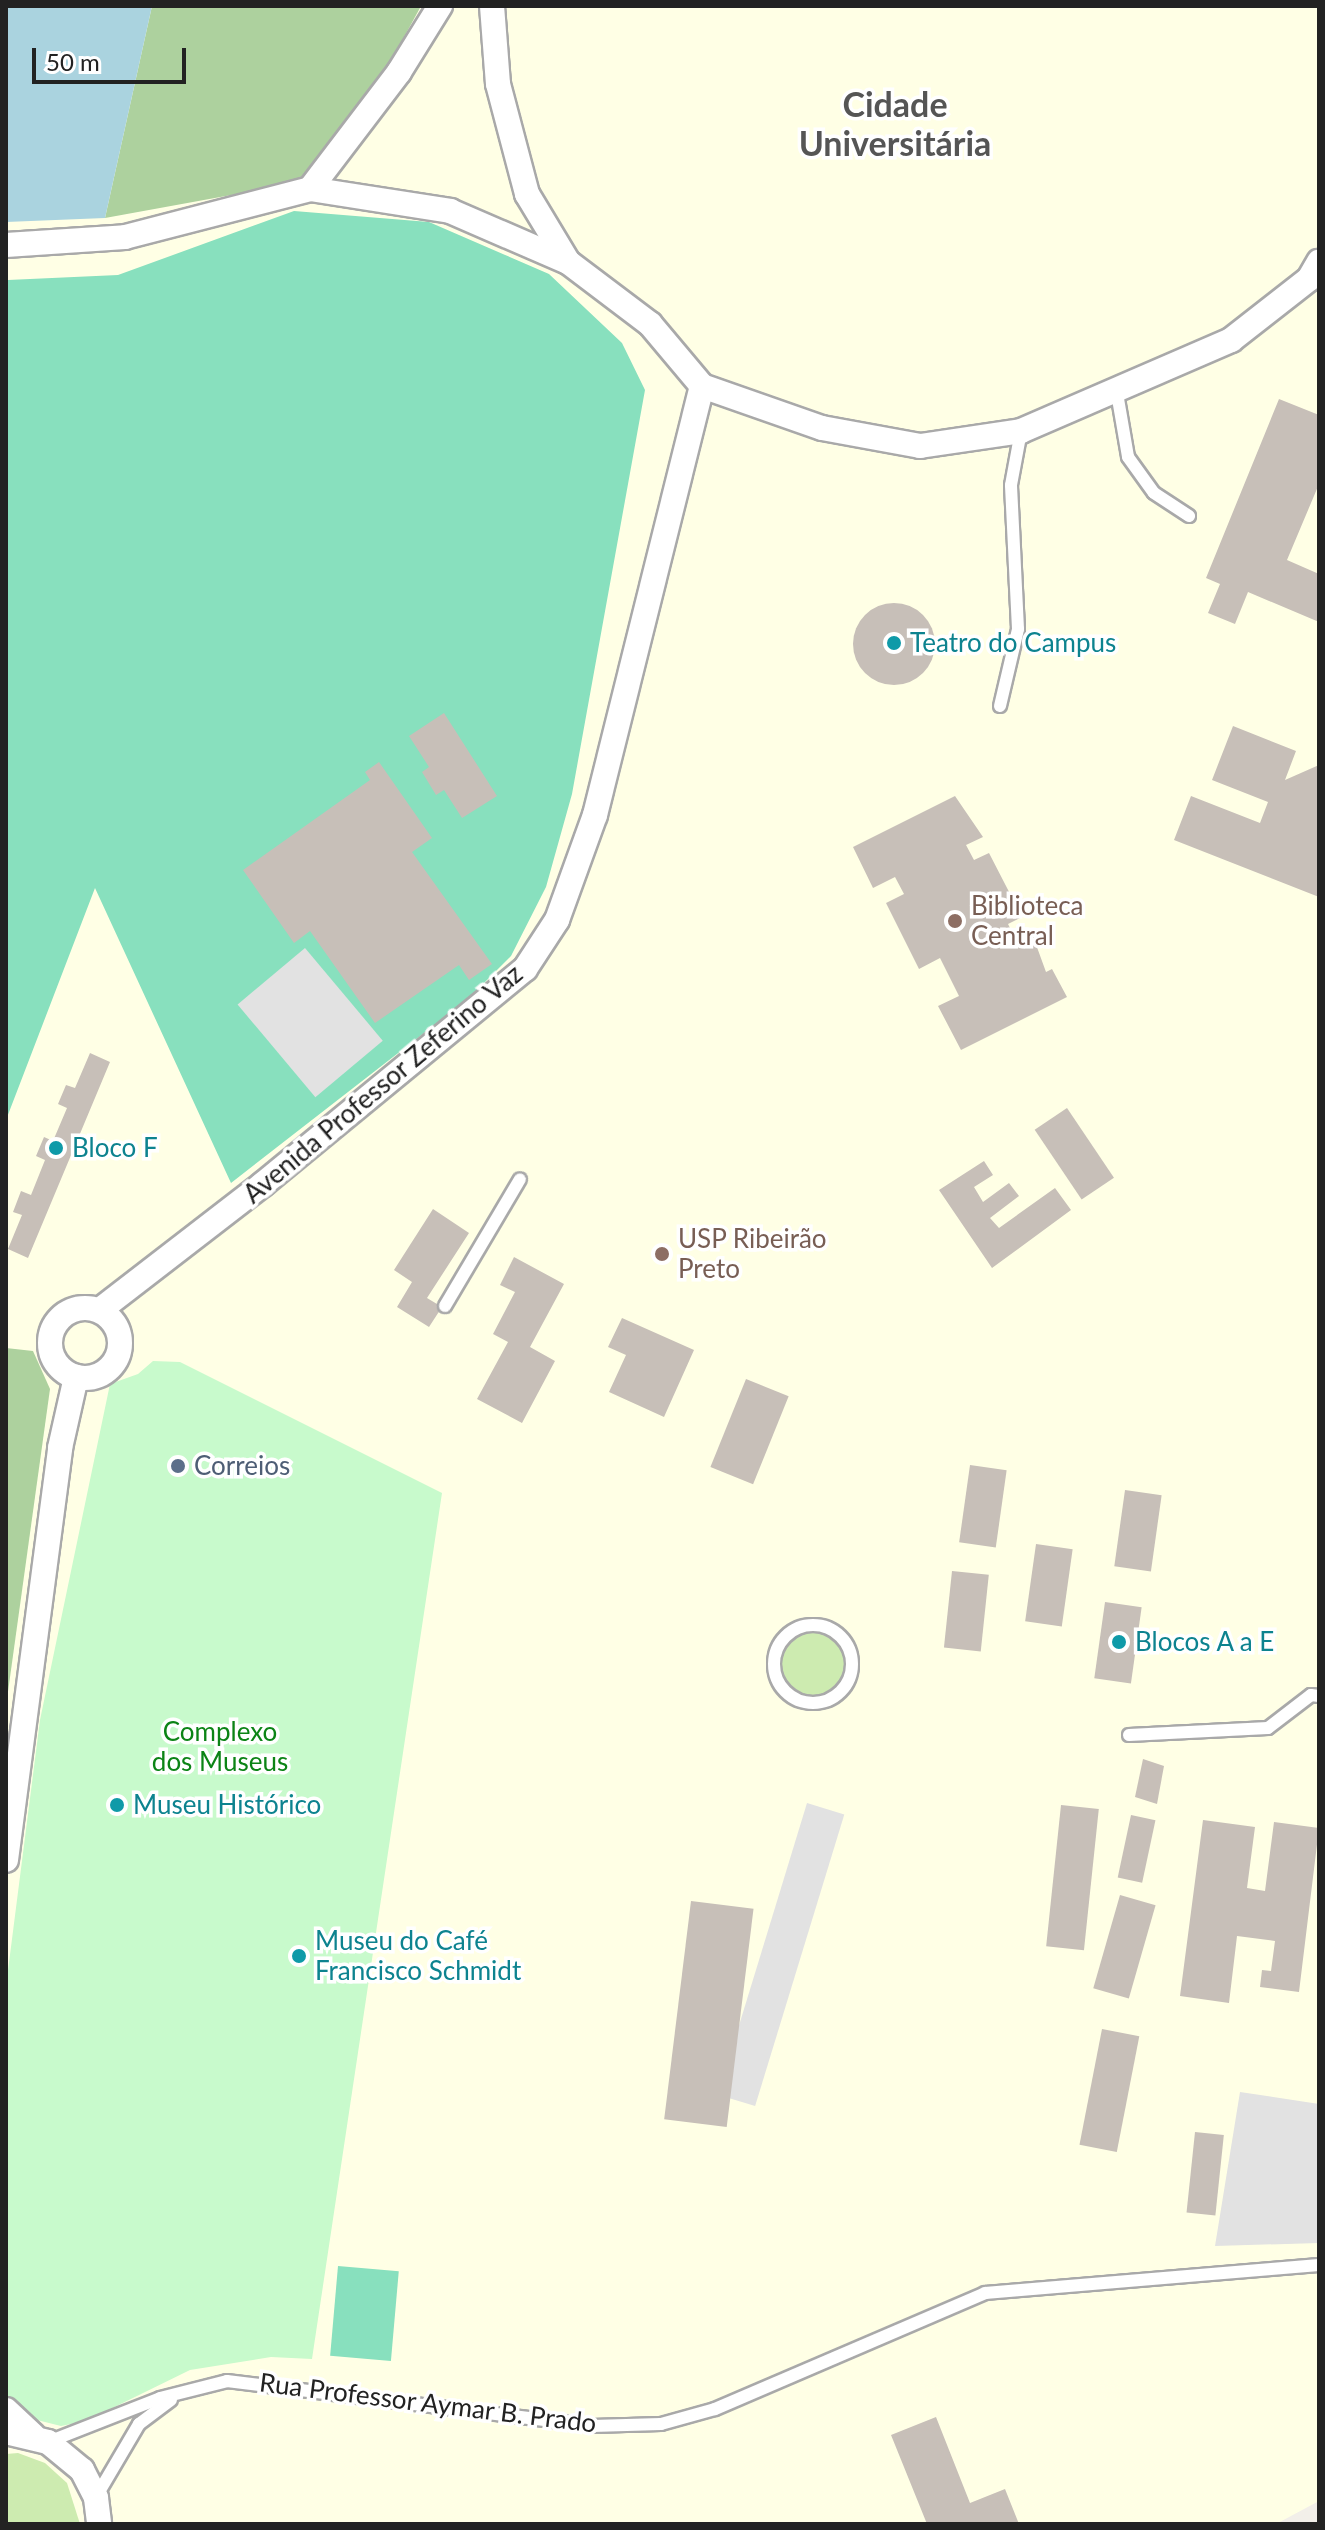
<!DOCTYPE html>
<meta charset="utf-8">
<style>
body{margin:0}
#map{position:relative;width:1325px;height:2530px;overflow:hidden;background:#f2efe9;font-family:Lato,sans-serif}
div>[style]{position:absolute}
.education>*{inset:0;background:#ffffe5}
.grass>*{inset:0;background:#cdebb0}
.round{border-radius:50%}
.forest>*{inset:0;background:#add19e}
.park>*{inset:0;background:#c8facc}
.pitch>*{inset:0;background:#88e0be;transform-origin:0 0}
.parking>*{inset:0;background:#e2e2e2;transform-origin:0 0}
.water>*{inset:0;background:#aad3df}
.building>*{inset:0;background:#c7bfb8;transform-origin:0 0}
.roads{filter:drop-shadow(2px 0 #a9a9a9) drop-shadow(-2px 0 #a9a9a9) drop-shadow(0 2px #a9a9a9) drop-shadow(0 -2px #a9a9a9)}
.service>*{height:12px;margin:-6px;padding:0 6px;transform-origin:6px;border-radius:6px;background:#fff}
.service>.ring{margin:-6px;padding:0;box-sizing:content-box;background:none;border:12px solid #fff;border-radius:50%}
.minor>*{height:24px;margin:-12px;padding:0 12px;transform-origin:12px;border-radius:12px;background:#fff}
.minor>.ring{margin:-12px;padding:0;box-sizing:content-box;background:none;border:24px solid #fff;border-radius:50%}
.dots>*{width:22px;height:22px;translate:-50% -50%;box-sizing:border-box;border:4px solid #fff;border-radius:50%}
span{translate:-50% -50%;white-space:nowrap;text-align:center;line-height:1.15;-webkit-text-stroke:7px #fff;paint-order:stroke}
.culture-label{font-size:26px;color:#0d838f}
.left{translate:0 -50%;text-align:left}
.education-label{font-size:26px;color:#785e54}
.street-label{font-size:26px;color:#222}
.service-label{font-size:26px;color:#4e5e75}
.park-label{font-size:26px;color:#0c8416}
.district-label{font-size:34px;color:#555;font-weight:700}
.frame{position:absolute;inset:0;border:8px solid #222;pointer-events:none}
.scale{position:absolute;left:32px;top:48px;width:154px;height:36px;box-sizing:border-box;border:4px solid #222;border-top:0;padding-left:10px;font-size:24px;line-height:28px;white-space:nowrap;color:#222;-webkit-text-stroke:6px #fff;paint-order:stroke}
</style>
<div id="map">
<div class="education">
<i style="clip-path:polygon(6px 6px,1319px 6px,1319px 2501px,1276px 2524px,6px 2524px)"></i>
</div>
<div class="grass">
<i class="round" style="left:779px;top:1627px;width:70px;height:70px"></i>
<i style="clip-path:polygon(18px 2453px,45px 2463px,67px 2483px,80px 2524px,6px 2524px,6px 2454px)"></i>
</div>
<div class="forest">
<i style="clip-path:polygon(152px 6px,421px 6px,385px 72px,302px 182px,105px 218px)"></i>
<i style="clip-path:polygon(6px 1348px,33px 1351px,50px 1389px,6px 1706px)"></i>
</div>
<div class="park">
<i style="clip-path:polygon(153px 1361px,180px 1362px,442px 1493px,312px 2359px,271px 2357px,190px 2370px,86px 2421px,61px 2426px,33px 2419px,6px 2401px,6px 1986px,40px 1720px,110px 1384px,138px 1374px)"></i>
</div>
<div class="pitch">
<i style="clip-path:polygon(294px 211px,429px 222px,549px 274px,622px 343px,645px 390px,572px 794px,546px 887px,511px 956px,469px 998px,231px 1183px,95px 888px,6px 1120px,6px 285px,8px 280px,118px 275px)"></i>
<i style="left:338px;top:2266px;width:61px;height:90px;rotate:5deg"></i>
</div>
<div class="parking">
<i style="left:305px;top:948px;width:121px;height:88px;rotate:50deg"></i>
<i style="left:807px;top:1803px;width:39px;height:305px;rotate:17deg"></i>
<i style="clip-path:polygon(1240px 2092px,1319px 2104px,1319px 2243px,1215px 2246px)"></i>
</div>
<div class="water">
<i style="clip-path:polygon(6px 6px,152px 6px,105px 218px,6px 222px)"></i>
</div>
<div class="building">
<i style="clip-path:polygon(1279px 399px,1319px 415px,1319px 484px,1287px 560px,1319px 574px,1319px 622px,1248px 592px,1235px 624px,1208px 613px,1220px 584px,1206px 578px)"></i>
<i class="round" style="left:853px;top:603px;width:82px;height:82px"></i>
<i style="clip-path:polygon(444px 713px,497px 796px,462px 818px,444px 790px,436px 795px,422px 772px,429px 767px,409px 736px)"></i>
<i style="clip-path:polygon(1233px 726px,1296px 751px,1285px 780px,1319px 765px,1319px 897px,1174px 840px,1191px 796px,1260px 823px,1268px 802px,1212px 780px)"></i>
<i style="clip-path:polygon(379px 762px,432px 838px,412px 852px,492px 964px,469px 980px,459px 965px,375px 1023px,310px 931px,294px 943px,243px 870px,370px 780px,365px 772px)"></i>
<i style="clip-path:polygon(955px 796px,983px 837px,966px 845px,974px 860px,989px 853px,1022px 917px,1008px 924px,1014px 936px,1030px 928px,1046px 972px,1052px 969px,1067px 997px,961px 1050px,938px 1006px,959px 996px,940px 958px,919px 969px,886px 903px,904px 894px,895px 877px,873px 888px,853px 847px)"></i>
<i style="clip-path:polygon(90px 1053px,110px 1062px,28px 1258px,8px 1249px,22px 1215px,13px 1212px,21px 1191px,31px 1195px,45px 1160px,36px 1156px,44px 1137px,53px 1141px,67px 1108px,58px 1104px,66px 1085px,75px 1088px)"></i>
<i style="left:1067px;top:1108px;width:84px;height:39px;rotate:56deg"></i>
<i style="clip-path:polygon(984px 1161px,993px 1175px,974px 1187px,983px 1202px,1009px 1183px,1019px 1196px,990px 1218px,999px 1228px,1055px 1188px,1071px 1210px,992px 1268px,939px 1190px)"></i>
<i style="clip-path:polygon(433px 1209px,469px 1233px,427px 1298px,442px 1307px,429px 1327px,397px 1307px,412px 1282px,394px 1270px)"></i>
<i style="clip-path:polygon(514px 1257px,564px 1284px,530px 1347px,555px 1361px,522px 1423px,477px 1399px,508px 1342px,493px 1334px,515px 1292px,500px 1285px)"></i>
<i style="clip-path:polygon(622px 1318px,694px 1350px,664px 1417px,609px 1392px,626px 1355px,608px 1347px)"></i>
<i style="left:746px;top:1379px;width:46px;height:95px;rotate:22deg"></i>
<i style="left:970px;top:1465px;width:37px;height:78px;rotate:8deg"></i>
<i style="left:1125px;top:1490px;width:37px;height:77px;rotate:8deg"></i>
<i style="left:1036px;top:1544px;width:37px;height:78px;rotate:8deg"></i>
<i style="left:952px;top:1571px;width:37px;height:77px;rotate:6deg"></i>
<i style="left:1105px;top:1602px;width:37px;height:77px;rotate:8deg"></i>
<i style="clip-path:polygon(1143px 1759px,1164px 1766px,1157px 1804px,1135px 1797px)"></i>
<i style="left:1061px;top:1805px;width:38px;height:142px;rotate:6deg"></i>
<i style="left:1131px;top:1815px;width:25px;height:64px;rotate:12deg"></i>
<i style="clip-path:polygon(1203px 1820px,1255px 1827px,1247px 1888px,1265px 1891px,1274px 1822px,1319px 1828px,1299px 1992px,1260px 1987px,1262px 1970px,1271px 1971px,1275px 1941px,1237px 1936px,1229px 2003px,1180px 1996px)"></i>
<i style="left:1120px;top:1895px;width:37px;height:97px;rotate:16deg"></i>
<i style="left:691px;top:1901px;width:63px;height:220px;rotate:7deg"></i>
<i style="left:1102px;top:2029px;width:38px;height:118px;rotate:11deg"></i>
<i style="left:1195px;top:2132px;width:29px;height:81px;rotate:6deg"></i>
<i style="clip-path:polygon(936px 2417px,970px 2503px,1005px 2489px,1019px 2524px,927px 2524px,891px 2435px)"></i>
</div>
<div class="roads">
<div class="service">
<i style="left:1117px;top:393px;width:65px;rotate:80.2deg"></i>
<i style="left:1128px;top:457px;width:44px;rotate:54.2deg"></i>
<i style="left:1154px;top:493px;width:42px;rotate:33.3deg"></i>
<i style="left:1000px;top:706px;width:79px;rotate:-76.8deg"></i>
<i style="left:1018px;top:629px;width:144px;rotate:-92.8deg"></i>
<i style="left:1011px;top:485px;width:55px;rotate:-79.5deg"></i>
<i style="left:445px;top:1306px;width:147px;rotate:-59.4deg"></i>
<i class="ring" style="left:774px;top:1625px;width:66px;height:66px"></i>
<i style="left:1129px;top:1735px;width:139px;rotate:-2.9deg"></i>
<i style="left:1268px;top:1728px;width:54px;rotate:-37.5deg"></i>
<i style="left:1311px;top:1695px;width:8px;rotate:7deg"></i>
<i style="left:48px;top:2442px;width:120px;rotate:-21.4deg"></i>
<i style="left:160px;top:2398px;width:69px;rotate:-14.2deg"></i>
<i style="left:227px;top:2381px;width:368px;rotate:7deg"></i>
<i style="left:592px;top:2426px;width:69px;rotate:-1.7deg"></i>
<i style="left:661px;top:2424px;width:56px;rotate:-15.5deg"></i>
<i style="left:715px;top:2409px;width:294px;rotate:-23.2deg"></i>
<i style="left:985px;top:2293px;width:335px;rotate:-4.8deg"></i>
<i style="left:96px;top:2497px;width:85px;rotate:-59.5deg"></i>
<i style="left:139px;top:2424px;width:40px;rotate:-37deg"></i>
</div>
<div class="minor">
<i style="left:492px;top:6px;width:78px;rotate:85.6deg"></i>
<i style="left:498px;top:84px;width:114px;rotate:75.2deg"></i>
<i style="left:527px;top:194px;width:79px;rotate:58.9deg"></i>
<i style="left:568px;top:262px;width:103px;rotate:37.1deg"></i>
<i style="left:650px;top:324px;width:81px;rotate:50deg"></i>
<i style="left:702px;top:386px;width:127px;rotate:19.3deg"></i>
<i style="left:822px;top:428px;width:100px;rotate:10.4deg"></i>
<i style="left:920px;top:446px;width:102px;rotate:-8.4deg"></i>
<i style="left:1021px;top:431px;width:229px;rotate:-23.4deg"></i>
<i style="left:1231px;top:340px;width:99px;rotate:-38deg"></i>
<i style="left:1309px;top:279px;width:20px;rotate:-60deg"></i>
<i style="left:310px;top:189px;width:147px;rotate:-52.7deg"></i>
<i style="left:399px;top:72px;width:78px;rotate:-58.2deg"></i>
<i style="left:6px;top:245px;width:119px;rotate:-3.8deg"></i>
<i style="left:125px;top:237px;width:191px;rotate:-14.5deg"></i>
<i style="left:310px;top:189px;width:142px;rotate:8.9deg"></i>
<i style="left:450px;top:211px;width:129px;rotate:23.4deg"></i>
<i class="ring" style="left:50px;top:1308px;width:46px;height:46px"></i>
<i style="left:100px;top:1310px;width:206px;rotate:-37.7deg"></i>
<i style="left:263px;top:1184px;width:339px;rotate:-39.4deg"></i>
<i style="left:525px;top:969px;width:59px;rotate:-56.9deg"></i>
<i style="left:557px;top:920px;width:112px;rotate:-70.1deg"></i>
<i style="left:595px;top:815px;width:442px;rotate:-76deg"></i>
<i style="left:6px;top:1860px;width:416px;rotate:-82.5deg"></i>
<i style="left:60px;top:1448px;width:73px;rotate:-77.3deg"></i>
<i style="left:6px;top:2410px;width:37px;rotate:43deg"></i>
<i style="left:6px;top:2432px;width:43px;rotate:13.4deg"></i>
<i style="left:48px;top:2442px;width:44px;rotate:39.5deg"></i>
<i style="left:82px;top:2470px;width:31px;rotate:63deg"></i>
<i style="left:96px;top:2498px;width:26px;rotate:83deg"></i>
</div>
</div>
<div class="dots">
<i style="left:894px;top:643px;background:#0f9aa8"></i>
<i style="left:955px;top:921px;background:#8d6e63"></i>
<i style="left:56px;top:1148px;background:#0f9aa8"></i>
<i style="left:662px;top:1254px;background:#8d6e63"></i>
<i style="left:178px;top:1466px;background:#5c6f8a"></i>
<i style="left:1119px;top:1642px;background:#0f9aa8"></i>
<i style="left:117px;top:1805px;background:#0f9aa8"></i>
<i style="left:299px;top:1956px;background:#0f9aa8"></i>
</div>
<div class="culture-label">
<span class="left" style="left:910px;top:643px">Teatro do Campus</span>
<span class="left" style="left:72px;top:1148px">Bloco F</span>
<span class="left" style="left:1135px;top:1642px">Blocos A a E</span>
<span class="left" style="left:133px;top:1805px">Museu Histórico</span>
<span class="left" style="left:315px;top:1956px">Museu do Café<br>Francisco Schmidt</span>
</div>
<div class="education-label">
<span class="left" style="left:971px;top:921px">Biblioteca<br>Central</span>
<span class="left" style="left:678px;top:1254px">USP Ribeirão<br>Preto</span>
</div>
<div class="street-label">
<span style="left:383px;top:1084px;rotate:-40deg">Avenida Professor Zeferino Vaz</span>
<span style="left:428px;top:2403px;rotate:7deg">Rua Professor Aymar B. Prado</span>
</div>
<div class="service-label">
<span class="left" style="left:194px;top:1466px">Correios</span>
</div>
<div class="park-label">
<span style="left:220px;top:1747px">Complexo<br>dos Museus</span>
</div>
<div class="district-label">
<span style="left:895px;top:123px">Cidade<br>Universitária</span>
</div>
<div class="frame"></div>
<div class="scale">50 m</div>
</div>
